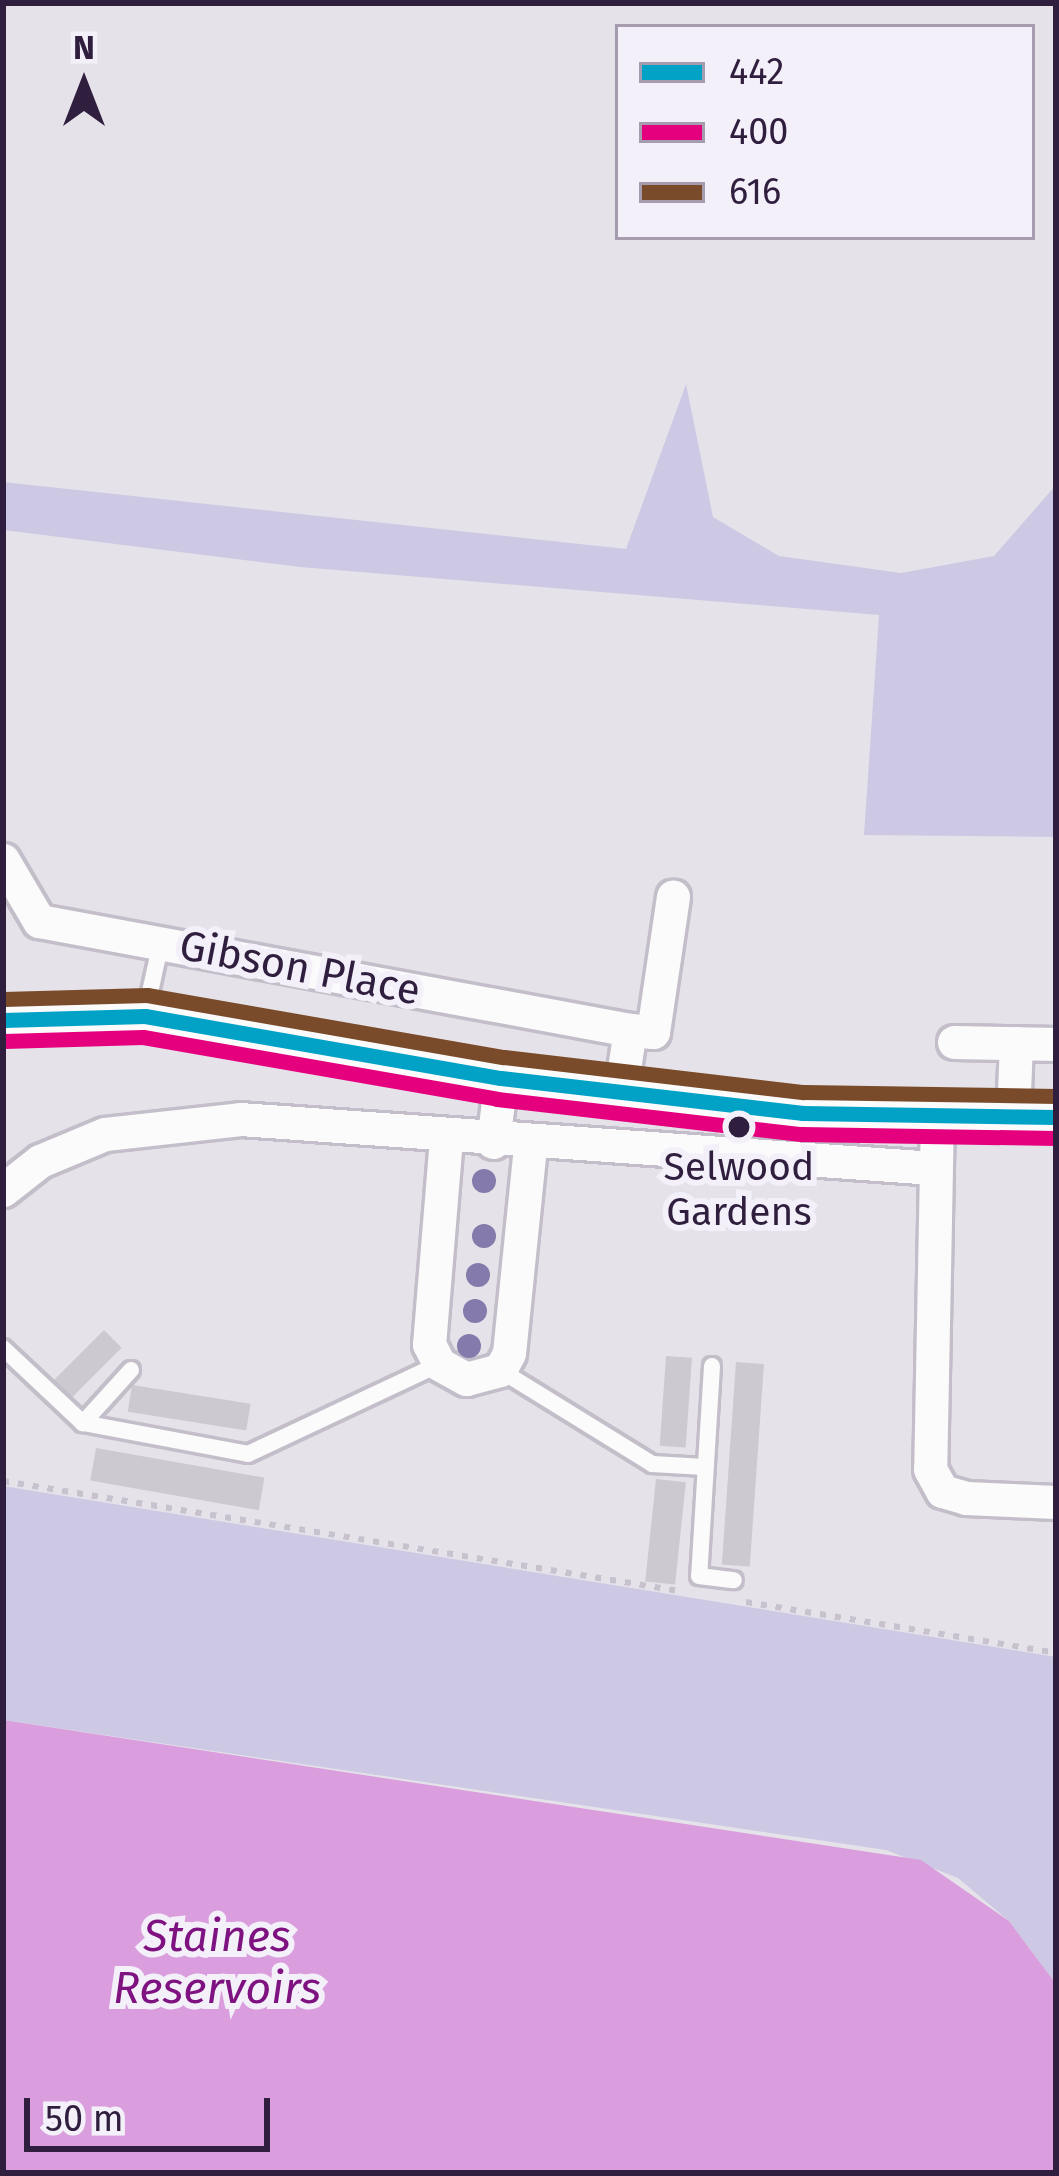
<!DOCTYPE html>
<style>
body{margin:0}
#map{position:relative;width:1059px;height:2176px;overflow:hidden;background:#e5e2e9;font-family:"Fira Sans",sans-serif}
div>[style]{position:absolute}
.green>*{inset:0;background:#cdc9e4}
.water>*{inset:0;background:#da9ddd}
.building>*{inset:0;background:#ccc9d0;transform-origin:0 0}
.path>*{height:6px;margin-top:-3px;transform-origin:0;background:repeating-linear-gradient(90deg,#c7c2cd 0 6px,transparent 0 15px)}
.roads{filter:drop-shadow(3px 0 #c3bec9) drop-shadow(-3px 0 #c3bec9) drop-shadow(0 3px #c3bec9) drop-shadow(0 -3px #c3bec9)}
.lane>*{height:16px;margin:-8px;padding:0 8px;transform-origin:8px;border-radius:8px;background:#fbfbfc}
.street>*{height:33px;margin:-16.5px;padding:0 16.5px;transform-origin:16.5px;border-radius:16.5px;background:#fbfbfc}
.secondary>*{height:45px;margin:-22.5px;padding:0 22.5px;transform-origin:22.5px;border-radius:22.5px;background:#fbfbfc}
.bus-1>*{height:15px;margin:-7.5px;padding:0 7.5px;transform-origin:7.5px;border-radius:7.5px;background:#02a2c7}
.bus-2>*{height:15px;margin:-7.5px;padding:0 7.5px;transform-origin:7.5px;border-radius:7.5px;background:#e5007d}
.bus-3>*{height:15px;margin:-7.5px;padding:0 7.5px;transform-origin:7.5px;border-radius:7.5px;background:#7a4b2a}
.trees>*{width:24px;height:24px;margin:-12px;border-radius:50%;background:#847aac}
.dots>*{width:33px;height:33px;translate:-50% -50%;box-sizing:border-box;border:6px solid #f3f0f9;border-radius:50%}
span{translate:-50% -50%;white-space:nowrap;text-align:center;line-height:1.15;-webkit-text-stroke:12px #f3f0f9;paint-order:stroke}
.bus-label{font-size:39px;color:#301e3f}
.street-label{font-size:42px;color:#301e3f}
.water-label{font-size:45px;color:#7f1281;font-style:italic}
.frame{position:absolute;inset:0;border:6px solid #301e3f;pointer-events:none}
.legend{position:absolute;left:615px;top:24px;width:420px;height:216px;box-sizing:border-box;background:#f3f0f9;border:3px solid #a59caf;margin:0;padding:15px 21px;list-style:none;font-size:36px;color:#301e3f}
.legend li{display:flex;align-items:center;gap:24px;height:60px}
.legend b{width:60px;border:3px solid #a59caf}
.north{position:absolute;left:24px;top:24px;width:120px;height:120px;-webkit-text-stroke:9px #f3f0f9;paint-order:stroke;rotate:0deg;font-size:33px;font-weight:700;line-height:48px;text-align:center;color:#301e3f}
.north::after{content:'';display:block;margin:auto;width:42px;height:54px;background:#301e3f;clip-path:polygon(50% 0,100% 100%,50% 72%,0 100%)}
.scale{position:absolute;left:24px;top:2098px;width:246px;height:54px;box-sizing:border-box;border:6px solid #301e3f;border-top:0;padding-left:15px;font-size:36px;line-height:42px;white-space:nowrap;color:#301e3f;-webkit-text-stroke:9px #f3f0f9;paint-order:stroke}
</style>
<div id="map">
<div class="green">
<i style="clip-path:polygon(686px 384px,713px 517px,779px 556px,901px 573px,994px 556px,1056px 485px,1056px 837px,864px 835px,879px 615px,300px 567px,3px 530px,3px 482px,626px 549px)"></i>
<i style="clip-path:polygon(3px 1486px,1056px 1657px,1056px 1984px,1009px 1921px,958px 1878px,886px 1850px,3px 1720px)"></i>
</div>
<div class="water">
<i style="clip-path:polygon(3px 1720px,921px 1860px,1009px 1921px,1056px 1984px,1056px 2173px,3px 2173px)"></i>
</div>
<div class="building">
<i style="left:104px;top:1330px;width:25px;height:71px;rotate:45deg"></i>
<i style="left:666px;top:1356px;width:26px;height:90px;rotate:4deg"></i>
<i style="left:736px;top:1362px;width:28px;height:203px;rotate:4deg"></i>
<i style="left:132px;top:1385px;width:120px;height:27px;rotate:9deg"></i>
<i style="left:96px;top:1448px;width:171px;height:33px;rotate:10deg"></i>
<i style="left:656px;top:1479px;width:30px;height:103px;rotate:6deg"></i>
</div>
<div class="path">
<i style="left:3px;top:1481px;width:685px;rotate:9.24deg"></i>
<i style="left:746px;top:1602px;width:314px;rotate:9.3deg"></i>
</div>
<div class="roads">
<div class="lane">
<i style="left:145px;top:1015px;width:75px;rotate:-77.6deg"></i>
<i style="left:3px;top:1348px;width:110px;rotate:43.2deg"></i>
<i style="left:712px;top:1366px;width:210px;rotate:93.5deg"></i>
<i style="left:699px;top:1576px;width:35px;rotate:7deg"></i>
<i style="left:131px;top:1370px;width:72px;rotate:132.2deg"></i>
<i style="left:83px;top:1423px;width:168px;rotate:10.6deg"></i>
<i style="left:248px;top:1454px;width:211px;rotate:-25.2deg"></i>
<i style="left:500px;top:1370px;width:179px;rotate:31.7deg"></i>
<i style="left:652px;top:1464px;width:53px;rotate:3.2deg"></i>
</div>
<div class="street">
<i style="left:3px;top:860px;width:71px;rotate:59.5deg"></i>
<i style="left:39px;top:921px;width:601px;rotate:10.45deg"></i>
<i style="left:954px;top:1042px;width:102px;rotate:1.1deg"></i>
<i style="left:620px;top:1095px;width:66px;rotate:-81.3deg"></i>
<i style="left:630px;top:1030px;width:23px;rotate:5deg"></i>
<i style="left:653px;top:1032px;width:137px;rotate:-81.6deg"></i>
<i style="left:937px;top:1115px;width:354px;rotate:91.1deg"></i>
<i style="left:930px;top:1469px;width:25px;rotate:61deg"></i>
<i style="left:942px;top:1491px;width:25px;rotate:16deg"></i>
<i style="left:966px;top:1498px;width:90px;rotate:2.5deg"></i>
<i style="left:1013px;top:1117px;width:74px;rotate:-87.7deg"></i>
<i style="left:446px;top:1138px;width:207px;rotate:94.7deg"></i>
<i style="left:429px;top:1344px;width:22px;rotate:63deg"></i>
<i style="left:439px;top:1364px;width:31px;rotate:29deg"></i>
<i style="left:466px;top:1379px;width:35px;rotate:-15deg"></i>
<i style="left:500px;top:1370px;width:19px;rotate:-62deg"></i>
<i style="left:509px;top:1353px;width:209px;rotate:-84.2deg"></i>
<i style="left:493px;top:1142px;width:64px;rotate:-82.9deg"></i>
<i style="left:3px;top:1190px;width:47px;rotate:-38.1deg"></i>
<i style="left:40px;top:1161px;width:70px;rotate:-22.6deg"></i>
<i style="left:105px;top:1134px;width:136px;rotate:-6.3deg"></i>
<i style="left:240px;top:1119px;width:696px;rotate:4.04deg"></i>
</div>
<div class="secondary">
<i style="left:3px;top:1020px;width:142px;rotate:-1.6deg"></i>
<i style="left:145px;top:1016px;width:361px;rotate:9.9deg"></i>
<i style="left:501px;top:1078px;width:304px;rotate:6.6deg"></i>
<i style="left:803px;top:1113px;width:253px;rotate:0.9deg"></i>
</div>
</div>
<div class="bus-1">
<i style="left:3px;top:1020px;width:142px;rotate:-1.6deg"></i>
<i style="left:145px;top:1016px;width:361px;rotate:9.9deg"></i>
<i style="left:501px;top:1078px;width:304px;rotate:6.6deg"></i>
<i style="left:803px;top:1113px;width:253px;rotate:0.9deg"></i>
</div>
<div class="bus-2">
<i style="left:4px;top:1041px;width:139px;rotate:-1.6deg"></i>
<i style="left:143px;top:1037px;width:359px;rotate:9.9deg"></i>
<i style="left:497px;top:1099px;width:306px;rotate:6.6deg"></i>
<i style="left:801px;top:1134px;width:255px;rotate:0.9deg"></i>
</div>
<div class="bus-3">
<i style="left:3px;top:999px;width:144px;rotate:-1.6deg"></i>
<i style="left:147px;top:995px;width:362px;rotate:9.9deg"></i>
<i style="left:504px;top:1057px;width:302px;rotate:6.7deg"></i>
<i style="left:804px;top:1092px;width:252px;rotate:0.9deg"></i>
</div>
<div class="trees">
<i style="left:484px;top:1181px"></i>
<i style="left:484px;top:1236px"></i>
<i style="left:478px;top:1275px"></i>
<i style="left:475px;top:1311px"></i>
<i style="left:469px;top:1346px"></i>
</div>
<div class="dots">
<i style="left:739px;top:1127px;background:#301e3f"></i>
</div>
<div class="bus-label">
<span style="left:739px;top:1190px">Selwood<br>Gardens</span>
</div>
<div class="street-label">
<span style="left:300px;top:968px;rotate:11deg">Gibson Place</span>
</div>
<div class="water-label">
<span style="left:217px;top:1963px">Staines<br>Reservoirs</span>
</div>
<div class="frame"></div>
<ul class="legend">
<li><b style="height:15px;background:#02a2c7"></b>442</li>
<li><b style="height:15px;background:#e5007d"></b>400</li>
<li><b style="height:15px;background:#7a4b2a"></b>616</li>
</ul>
<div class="north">N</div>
<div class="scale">50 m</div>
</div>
